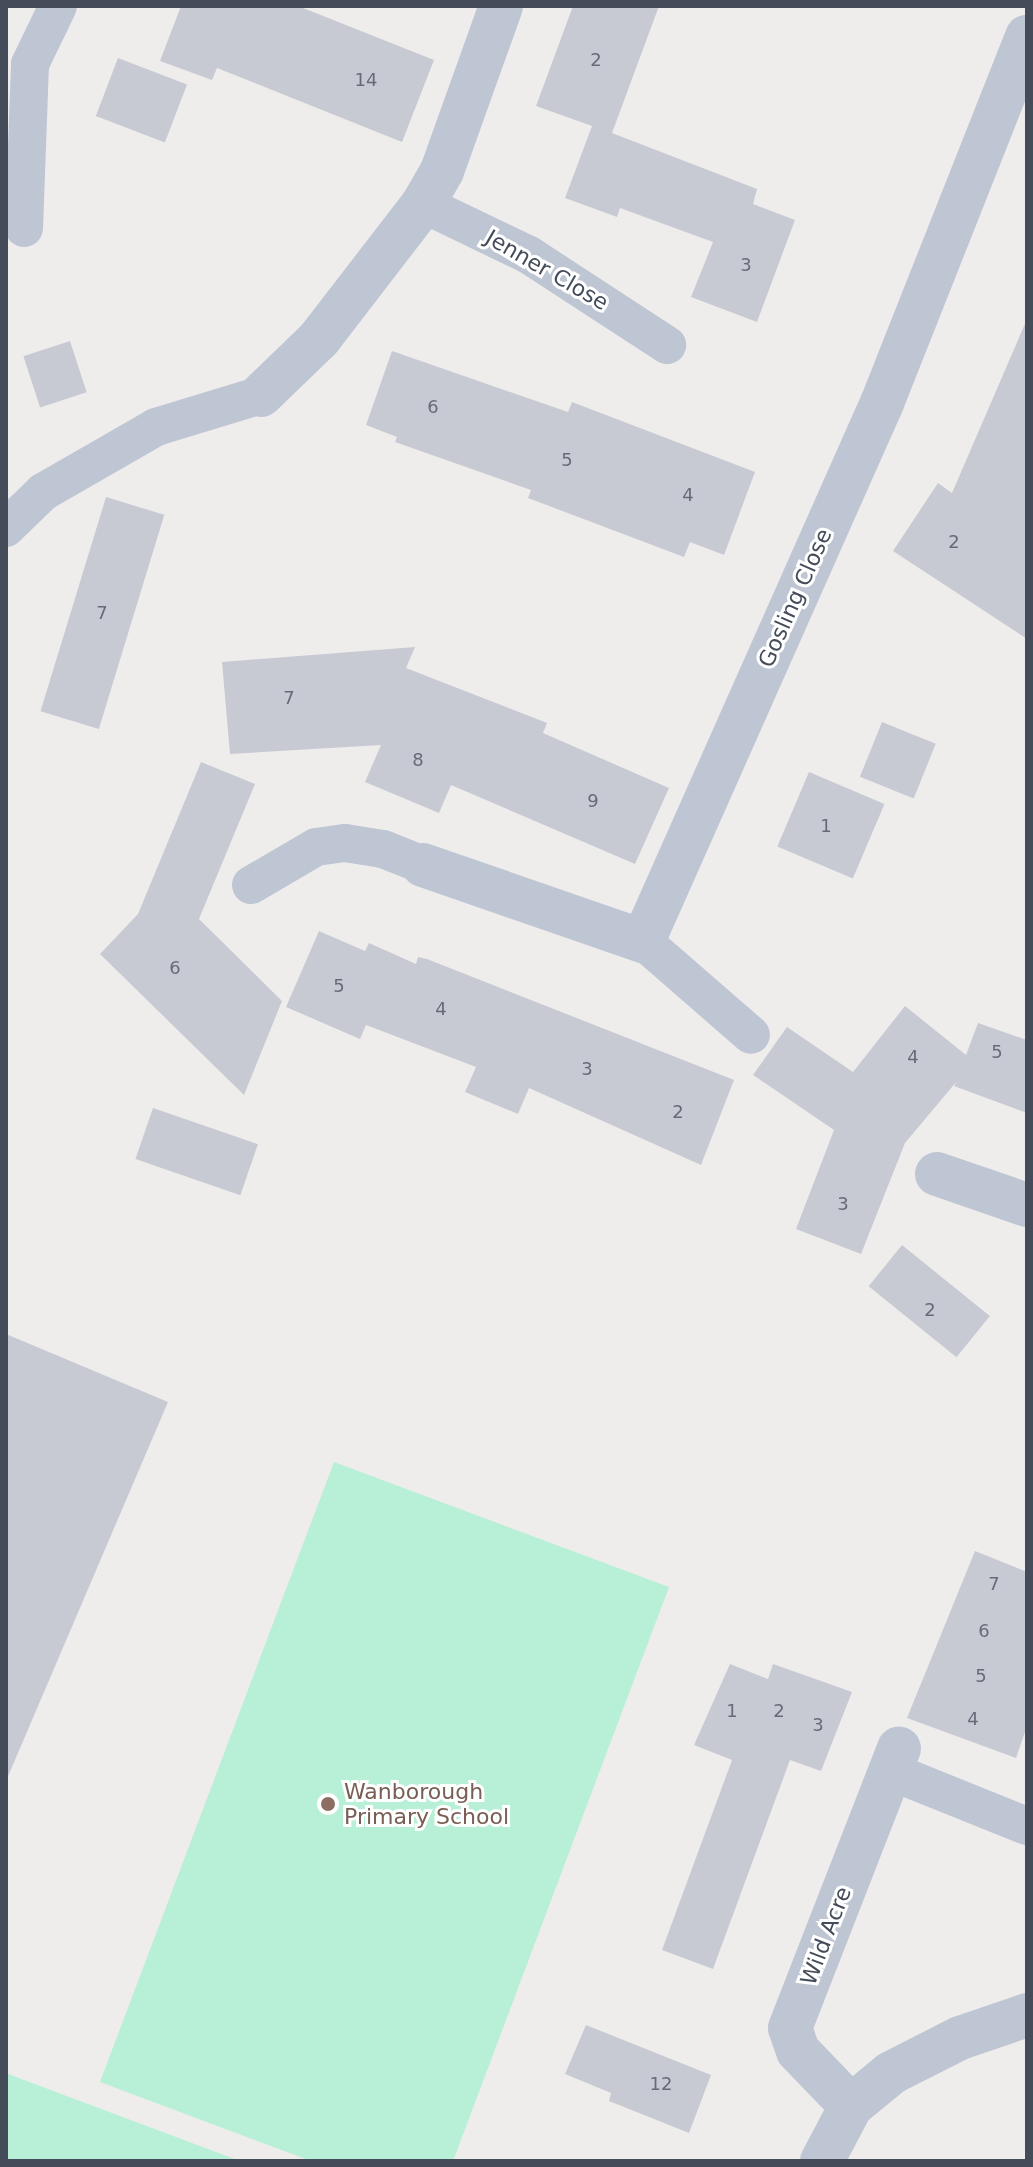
<!DOCTYPE html>
<style>
body{margin:0}
#map{position:relative;width:1033px;height:2167px;overflow:hidden;background:#efecec;font-family:"DejaVu Sans",sans-serif}
div>[style]{position:absolute}
.green>*{inset:0;background:#b7f0d6}
.building>*{inset:0;background:#c8cad3;transform-origin:0 0}
.lane>*{height:38px;margin:-19px;padding:0 19px;transform-origin:19px;border-radius:19px;background:#bfc6d3}
.street>*{height:44px;margin:-22px;padding:0 22px;transform-origin:22px;border-radius:22px;background:#bfc6d3}
.dots>*{width:22px;height:22px;translate:-50% -50%;box-sizing:border-box;border:4px solid #fff;border-radius:50%}
span{translate:-50% -50%;white-space:nowrap;text-align:center;line-height:1.15;-webkit-text-stroke:6px #fff;paint-order:stroke}
.number-label{font-size:18px;color:#656c78}
.number-label span{-webkit-text-stroke-width:0}
.street-label{font-size:22px;color:#444c5a}
.education-label{font-size:22px;color:#785e54}
.left{translate:0 -50%;text-align:left}
.frame{position:absolute;inset:0;border:8px solid #444c5a;pointer-events:none}
</style>
<div id="map">
<div class="green">
<i style="clip-path:polygon(334px 1462px,669px 1587px,453px 2161px,311px 2161px,100px 2082px)"></i>
<i style="clip-path:polygon(6px 2073px,16px 2077px,240px 2161px,6px 2161px)"></i>
</div>
<div class="building">
<i style="clip-path:polygon(181px 6px,298px 6px,434px 60px,402px 142px,217px 68px,212px 80px,160px 61px)"></i>
<i style="clip-path:polygon(573px 6px,659px 6px,612px 133px,757px 189px,753px 204px,795px 220px,757px 322px,691px 297px,713px 242px,620px 208px,617px 217px,565px 198px,592px 126px,536px 106px)"></i>
<i style="left:118px;top:58px;width:74px;height:62px;rotate:21deg"></i>
<i style="clip-path:polygon(1027px 319px,1027px 639px,893px 551px,938px 483px,952px 493px)"></i>
<i style="left:70px;top:341px;width:54px;height:49px;rotate:72deg"></i>
<i style="clip-path:polygon(392px 351px,568px 412px,572px 402px,755px 472px,724px 555px,690px 542px,684px 557px,528px 498px,531px 490px,395px 442px,397px 437px,366px 425px)"></i>
<i style="left:106px;top:497px;width:61px;height:224px;rotate:17deg"></i>
<i style="clip-path:polygon(415px 647px,406px 668px,547px 723px,543px 733px,669px 788px,635px 864px,451px 785px,439px 813px,365px 782px,381px 745px,230px 754px,222px 662px)"></i>
<i style="left:882px;top:722px;width:58px;height:59px;rotate:22deg"></i>
<i style="clip-path:polygon(201px 762px,255px 784px,199px 919px,282px 1001px,244px 1095px,100px 954px,138px 914px)"></i>
<i style="left:809px;top:772px;width:82px;height:81px;rotate:23deg"></i>
<i style="clip-path:polygon(319px 931px,365px 951px,369px 943px,416px 964px,418px 957px,427px 959px,734px 1080px,701px 1165px,529px 1088px,518px 1114px,465px 1092px,476px 1067px,366px 1025px,360px 1039px,286px 1007px)"></i>
<i style="clip-path:polygon(905px 1006px,966px 1055px,978px 1023px,1027px 1040px,1027px 1113px,954px 1086px,957px 1081px,905px 1143px,861px 1254px,796px 1229px,834px 1130px,753px 1075px,787px 1027px,853px 1072px)"></i>
<i style="left:153px;top:1108px;width:111px;height:54px;rotate:19deg"></i>
<i style="left:902px;top:1245px;width:113px;height:53px;rotate:39deg"></i>
<i style="clip-path:polygon(6px 1334px,168px 1402px,6px 1781px)"></i>
<i style="clip-path:polygon(975px 1551px,1027px 1572px,1027px 1726px,1016px 1758px,907px 1718px)"></i>
<i style="clip-path:polygon(730px 1664px,768px 1679px,773px 1664px,852px 1692px,821px 1771px,790px 1760px,713px 1969px,662px 1950px,732px 1760px,694px 1745px)"></i>
<i style="clip-path:polygon(586px 2025px,711px 2075px,689px 2133px,609px 2101px,611px 2093px,565px 2074px)"></i>
</div>
<div class="lane">
<i style="left:423px;top:204px;width:118px;rotate:25.7deg"></i>
<i style="left:529px;top:255px;width:165px;rotate:33.1deg"></i>
<i style="left:24px;top:228px;width:164px;rotate:-87.9deg"></i>
<i style="left:30px;top:64px;width:64px;rotate:-64.2deg"></i>
<i style="left:6px;top:528px;width:52px;rotate:-44.2deg"></i>
<i style="left:43px;top:492px;width:130px;rotate:-29.9deg"></i>
<i style="left:156px;top:427px;width:110px;rotate:-16.9deg"></i>
<i style="left:251px;top:885px;width:75px;rotate:-30.3deg"></i>
<i style="left:316px;top:847px;width:29px;rotate:-8deg"></i>
<i style="left:345px;top:843px;width:38px;rotate:9deg"></i>
<i style="left:383px;top:849px;width:43px;rotate:21.8deg"></i>
<i style="left:643px;top:941px;width:143px;rotate:41deg"></i>
<i style="left:890px;top:1771px;width:148px;rotate:21.9deg"></i>
</div>
<div class="street">
<i style="left:261px;top:395px;width:81px;rotate:-44deg"></i>
<i style="left:319px;top:339px;width:170px;rotate:-52.4deg"></i>
<i style="left:423px;top:204px;width:38px;rotate:-60deg"></i>
<i style="left:442px;top:171px;width:175px;rotate:-70.3deg"></i>
<i style="left:423px;top:865px;width:233px;rotate:19.1deg"></i>
<i style="left:643px;top:941px;width:589px;rotate:-66.05deg"></i>
<i style="left:882px;top:403px;width:394px;rotate:-68.4deg"></i>
<i style="left:937px;top:1174px;width:95px;rotate:19deg"></i>
<i style="left:851px;top:2106px;width:76px;rotate:-133.9deg"></i>
<i style="left:798px;top:2051px;width:24px;rotate:-109deg"></i>
<i style="left:790px;top:2028px;width:300px;rotate:-68.7deg"></i>
<i style="left:822px;top:2161px;width:62px;rotate:-62.2deg"></i>
<i style="left:851px;top:2106px;width:52px;rotate:-39.5deg"></i>
<i style="left:891px;top:2073px;width:77px;rotate:-26.9deg"></i>
<i style="left:960px;top:2038px;width:71px;rotate:-18.9deg"></i>
</div>
<div class="dots">
<i style="left:328px;top:1804px;background:#8d6e63"></i>
</div>
<div class="number-label">
<span style="left:596px;top:60px">2</span>
<span style="left:366px;top:80px">14</span>
<span style="left:746px;top:265px">3</span>
<span style="left:433px;top:407px">6</span>
<span style="left:567px;top:460px">5</span>
<span style="left:688px;top:495px">4</span>
<span style="left:954px;top:542px">2</span>
<span style="left:102px;top:613px">7</span>
<span style="left:289px;top:698px">7</span>
<span style="left:418px;top:760px">8</span>
<span style="left:593px;top:801px">9</span>
<span style="left:826px;top:826px">1</span>
<span style="left:175px;top:968px">6</span>
<span style="left:339px;top:986px">5</span>
<span style="left:441px;top:1009px">4</span>
<span style="left:997px;top:1052px">5</span>
<span style="left:913px;top:1057px">4</span>
<span style="left:587px;top:1069px">3</span>
<span style="left:678px;top:1112px">2</span>
<span style="left:843px;top:1204px">3</span>
<span style="left:930px;top:1310px">2</span>
<span style="left:994px;top:1584px">7</span>
<span style="left:984px;top:1631px">6</span>
<span style="left:981px;top:1676px">5</span>
<span style="left:732px;top:1711px">1</span>
<span style="left:779px;top:1711px">2</span>
<span style="left:973px;top:1719px">4</span>
<span style="left:818px;top:1725px">3</span>
<span style="left:661px;top:2084px">12</span>
</div>
<div class="street-label">
<span style="left:547px;top:270px;rotate:30deg">Jenner Close</span>
<span style="left:795px;top:598px;rotate:-66deg">Gosling Close</span>
<span style="left:826px;top:1936px;rotate:-69deg">Wild Acre</span>
</div>
<div class="education-label">
<span class="left" style="left:344px;top:1804px">Wanborough<br>Primary School</span>
</div>
<div class="frame"></div>
</div>
